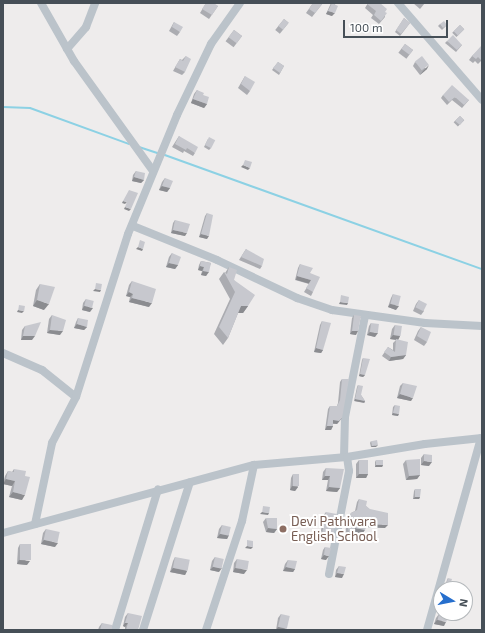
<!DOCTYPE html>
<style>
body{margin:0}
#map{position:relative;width:485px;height:633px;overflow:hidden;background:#eeecec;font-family:"Exo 2",sans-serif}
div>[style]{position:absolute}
.stream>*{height:2px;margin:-1px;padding:0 1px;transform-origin:1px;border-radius:1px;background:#8cd1e4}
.minor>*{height:8px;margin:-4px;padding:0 4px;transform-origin:4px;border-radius:4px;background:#bbc3ca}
.wall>*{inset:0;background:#abacb1;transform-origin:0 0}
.shaded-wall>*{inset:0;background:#8b8c90;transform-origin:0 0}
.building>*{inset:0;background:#c7c8ce;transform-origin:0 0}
.dots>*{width:11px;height:11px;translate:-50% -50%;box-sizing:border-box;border:2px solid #fff;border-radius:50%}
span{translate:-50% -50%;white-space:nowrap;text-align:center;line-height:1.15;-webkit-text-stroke:4px #fff;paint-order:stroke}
.education-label{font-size:13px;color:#785e54}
.left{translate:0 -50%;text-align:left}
.frame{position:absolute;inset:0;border:4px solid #464f57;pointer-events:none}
.north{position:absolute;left:433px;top:581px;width:40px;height:40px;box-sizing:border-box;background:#fff;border:1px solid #b5b9bc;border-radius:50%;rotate:100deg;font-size:11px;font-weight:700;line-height:16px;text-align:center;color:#464f57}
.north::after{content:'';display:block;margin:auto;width:14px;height:18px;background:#276fcd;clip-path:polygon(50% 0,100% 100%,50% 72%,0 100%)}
.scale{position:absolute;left:343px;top:20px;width:105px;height:18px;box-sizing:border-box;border:2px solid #464f57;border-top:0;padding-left:5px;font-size:12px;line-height:14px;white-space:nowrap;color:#464f57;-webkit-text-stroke:3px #fff;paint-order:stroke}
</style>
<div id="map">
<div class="stream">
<i style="left:3px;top:107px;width:27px;rotate:2deg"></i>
<i style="left:30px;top:108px;width:105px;rotate:20deg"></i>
<i style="left:139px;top:147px;width:20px;rotate:18deg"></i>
<i style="left:162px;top:154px;width:340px;rotate:19.8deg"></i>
</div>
<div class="minor">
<i style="left:41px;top:3px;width:67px;rotate:60.4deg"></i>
<i style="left:74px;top:61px;width:135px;rotate:54.3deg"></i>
<i style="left:398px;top:3px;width:128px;rotate:49.1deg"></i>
<i style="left:67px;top:49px;width:29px;rotate:-49deg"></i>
<i style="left:86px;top:27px;width:26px;rotate:-69deg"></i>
<i style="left:133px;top:226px;width:91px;rotate:22deg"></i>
<i style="left:217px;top:260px;width:89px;rotate:25.4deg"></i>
<i style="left:297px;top:298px;width:37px;rotate:19deg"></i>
<i style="left:332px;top:310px;width:94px;rotate:8deg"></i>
<i style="left:425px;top:323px;width:57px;rotate:3deg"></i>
<i style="left:3px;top:353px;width:43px;rotate:23.6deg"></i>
<i style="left:42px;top:370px;width:43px;rotate:38.5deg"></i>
<i style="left:344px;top:457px;width:40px;rotate:-88.6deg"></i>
<i style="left:345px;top:417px;width:103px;rotate:-78.8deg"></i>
<i style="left:35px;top:524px;width:83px;rotate:-78.1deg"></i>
<i style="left:52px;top:443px;width:52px;rotate:-62.4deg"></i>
<i style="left:76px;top:397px;width:171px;rotate:-72.3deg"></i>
<i style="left:128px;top:234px;width:129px;rotate:-67.6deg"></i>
<i style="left:177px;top:115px;width:79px;rotate:-64.4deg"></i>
<i style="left:211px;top:44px;width:50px;rotate:-54.7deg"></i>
<i style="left:3px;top:533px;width:260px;rotate:-15.2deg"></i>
<i style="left:254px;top:465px;width:93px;rotate:-4.9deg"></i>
<i style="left:347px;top:457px;width:79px;rotate:-9.5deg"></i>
<i style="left:425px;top:444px;width:57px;rotate:-6deg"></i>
<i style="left:329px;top:574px;width:105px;rotate:-79deg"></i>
<i style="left:349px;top:471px;width:14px;rotate:-98deg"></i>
<i style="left:115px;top:630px;width:147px;rotate:-73deg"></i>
<i style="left:143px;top:630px;width:155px;rotate:-72.4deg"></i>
<i style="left:206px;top:630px;width:115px;rotate:-71.7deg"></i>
<i style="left:242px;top:521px;width:57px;rotate:-77.9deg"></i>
<i style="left:427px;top:630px;width:199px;rotate:-74.3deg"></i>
</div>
<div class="wall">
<i style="clip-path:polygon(206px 3px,218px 6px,209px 19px,200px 13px)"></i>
<i style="clip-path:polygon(313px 3px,323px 3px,312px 17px,306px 13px)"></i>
<i style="clip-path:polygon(331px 3px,336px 3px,335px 4px,332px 16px,326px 14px)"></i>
<i style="clip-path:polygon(368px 3px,385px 12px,385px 17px,379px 24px,371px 18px,373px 15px,365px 8px)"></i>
<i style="clip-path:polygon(413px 3px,425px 3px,420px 9px)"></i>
<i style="clip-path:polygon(404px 18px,410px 23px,400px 36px,395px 32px)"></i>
<i style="left:284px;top:19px;width:6px;height:14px;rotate:39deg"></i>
<i style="clip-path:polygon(174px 22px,180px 32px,177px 36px,169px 31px)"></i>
<i style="clip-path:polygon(440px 24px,447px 25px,442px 30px,438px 26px)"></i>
<i style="left:460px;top:25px;width:6px;height:11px;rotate:45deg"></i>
<i style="left:234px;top:30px;width:10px;height:14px;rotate:37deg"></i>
<i style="clip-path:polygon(447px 41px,462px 45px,456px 52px,445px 43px)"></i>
<i style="left:405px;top:44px;width:10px;height:11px;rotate:37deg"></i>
<i style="clip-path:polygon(482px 47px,482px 60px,478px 64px,475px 61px,473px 63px,469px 60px,472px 56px)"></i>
<i style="clip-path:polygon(186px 56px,185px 72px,182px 75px,173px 71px,180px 59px,182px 60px)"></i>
<i style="clip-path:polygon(278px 62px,284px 66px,279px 75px,272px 70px)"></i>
<i style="clip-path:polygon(415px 62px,427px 69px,420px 75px,413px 66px)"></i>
<i style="clip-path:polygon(245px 76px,250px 91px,247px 95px,238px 88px)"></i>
<i style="clip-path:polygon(197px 90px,203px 95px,207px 104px,204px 108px,191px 103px,194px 94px)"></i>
<i style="clip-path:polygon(443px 95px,469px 100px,462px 108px,452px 100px,447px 105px,441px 98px)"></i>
<i style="left:460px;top:116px;width:6px;height:9px;rotate:45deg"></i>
<i style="clip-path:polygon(179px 136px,195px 153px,193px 156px,184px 151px,183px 153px,172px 147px)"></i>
<i style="clip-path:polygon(208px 139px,211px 148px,209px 150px,204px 147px)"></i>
<i style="clip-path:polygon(136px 171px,144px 180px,141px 183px,132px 181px,133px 175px)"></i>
<i style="clip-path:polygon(165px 178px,170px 188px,167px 192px,159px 190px,162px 182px)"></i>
<i style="clip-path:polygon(207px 213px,207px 239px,199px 237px,205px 216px)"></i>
<i style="clip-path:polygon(175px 220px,185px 236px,171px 233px,173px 223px)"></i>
<i style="clip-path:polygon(246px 249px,262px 266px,260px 269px,239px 260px)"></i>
<i style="clip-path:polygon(172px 253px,178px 265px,175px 269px,166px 267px,169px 257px)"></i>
<i style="clip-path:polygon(201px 261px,211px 263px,206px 276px,201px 275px,202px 271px,198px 270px,199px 265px)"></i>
<i style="clip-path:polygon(300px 264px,310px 273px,313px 292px,311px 296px,304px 292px,309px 284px,295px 280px,298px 268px)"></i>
<i style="clip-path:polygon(229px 267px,234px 280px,248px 306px,243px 313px,238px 313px,228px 338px,223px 345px,214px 334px,230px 299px,219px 279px,224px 272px,225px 273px)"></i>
<i style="clip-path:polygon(132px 281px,149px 307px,129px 302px,130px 297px,126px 296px,129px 285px)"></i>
<i style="clip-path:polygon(40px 284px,44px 310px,33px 306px,36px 290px)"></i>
<i style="clip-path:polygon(393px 294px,396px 310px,388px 307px,391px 298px)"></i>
<i style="clip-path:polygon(86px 299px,90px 312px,82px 310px,83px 303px)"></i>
<i style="clip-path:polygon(419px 300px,424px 311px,421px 315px,413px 311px,416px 304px)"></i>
<i style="clip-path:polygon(52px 315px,60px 335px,47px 333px,49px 319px)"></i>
<i style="clip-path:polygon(354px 315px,356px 335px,350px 334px,352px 318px)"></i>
<i style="clip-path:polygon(78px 318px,87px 327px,84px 330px,74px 328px,76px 322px)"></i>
<i style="clip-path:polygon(322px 321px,323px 350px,321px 353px,314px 352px,320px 325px)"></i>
<i style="clip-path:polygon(371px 323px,375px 337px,367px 335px,369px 326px)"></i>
<i style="clip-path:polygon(395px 325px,400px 336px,398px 340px,406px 355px,403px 359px,389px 361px,382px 356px,388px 347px,393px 350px,393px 343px,396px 340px,390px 339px,392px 329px)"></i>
<i style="clip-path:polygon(25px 326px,32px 340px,21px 340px,22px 330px)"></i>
<i style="clip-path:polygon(421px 327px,427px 342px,424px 346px,414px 340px,418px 331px)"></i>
<i style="clip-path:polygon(363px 358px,365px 375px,363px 377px,359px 376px,362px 360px)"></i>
<i style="clip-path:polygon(342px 379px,342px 418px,337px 424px,333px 424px,333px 426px,331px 430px,325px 430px,328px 409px,330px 406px,337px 406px,338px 403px,340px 382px)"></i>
<i style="clip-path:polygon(403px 383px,411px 401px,397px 398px,400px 386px)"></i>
<i style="clip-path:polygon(358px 385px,361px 395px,365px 401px,364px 403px,354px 401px,357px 387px)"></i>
<i style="clip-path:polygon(395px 405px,398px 416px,392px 415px,393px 407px)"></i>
<i style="clip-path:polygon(371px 441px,376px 447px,371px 447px,370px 443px)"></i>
<i style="clip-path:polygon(424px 454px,429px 466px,421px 465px,421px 458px)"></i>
<i style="clip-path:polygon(359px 460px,368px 474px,366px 478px,356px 478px,356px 464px)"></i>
<i style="clip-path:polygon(376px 460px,383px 465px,382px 467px,375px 467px,375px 462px)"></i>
<i style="clip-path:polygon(406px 460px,420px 475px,417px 479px,406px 480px,403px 464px)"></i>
<i style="clip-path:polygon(326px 468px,340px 488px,337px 492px,326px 491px,328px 480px,322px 480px,323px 472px)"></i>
<i style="clip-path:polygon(14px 469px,22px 500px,9px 497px,12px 486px,3px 484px,5px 476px,8px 471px,12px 472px)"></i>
<i style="clip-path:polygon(293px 474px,298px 487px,295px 491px,290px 490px,291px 478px)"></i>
<i style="clip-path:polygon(415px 489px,420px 497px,419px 499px,413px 499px,414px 491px)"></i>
<i style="clip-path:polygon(359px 499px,366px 506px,385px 528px,366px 527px,362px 534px,355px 532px,352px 536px,347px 535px,345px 532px,349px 516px,351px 513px,355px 511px,357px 502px)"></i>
<i style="clip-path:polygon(326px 512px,333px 535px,330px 539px,320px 538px,323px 516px)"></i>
<i style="clip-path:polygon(266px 518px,277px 529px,274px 533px,266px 532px,263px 522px)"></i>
<i style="clip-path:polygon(222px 525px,229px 535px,227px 539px,217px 538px,219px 529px)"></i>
<i style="clip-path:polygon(46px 529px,55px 547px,41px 544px,43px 533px)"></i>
<i style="clip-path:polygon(20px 544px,27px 565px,17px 564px,18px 548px)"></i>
<i style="clip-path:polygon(325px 547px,326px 560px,321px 559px,323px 550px)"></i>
<i style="clip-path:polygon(175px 557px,187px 571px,185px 575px,170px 572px,173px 561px)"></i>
<i style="clip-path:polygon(215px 557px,219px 572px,210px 570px,212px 561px)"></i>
<i style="clip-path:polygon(237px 559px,244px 574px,233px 572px,234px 563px)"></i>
<i style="clip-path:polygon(288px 560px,295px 569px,293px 572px,283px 571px,285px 564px)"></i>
<i style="clip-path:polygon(339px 566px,342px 578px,335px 577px,336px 570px)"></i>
<i style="clip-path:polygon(448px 578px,449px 589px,444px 589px,447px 580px)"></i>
<i style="clip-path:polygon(128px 613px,138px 630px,125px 630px,125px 627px,123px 626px,125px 617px)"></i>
<i style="clip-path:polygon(281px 614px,286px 630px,276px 630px,278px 618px)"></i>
<i style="clip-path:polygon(439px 614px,444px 626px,434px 624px,436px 618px)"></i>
<i style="clip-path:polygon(102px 623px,112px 630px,98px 630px,99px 627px)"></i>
</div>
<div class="shaded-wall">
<i style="clip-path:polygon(328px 11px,335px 13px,332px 16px,326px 14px)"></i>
<i style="clip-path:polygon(429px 65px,427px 69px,420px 75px,423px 71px)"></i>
<i style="clip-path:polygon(193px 99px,207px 104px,204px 108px,191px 103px)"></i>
<i style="clip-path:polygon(243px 165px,250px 168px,248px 170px,241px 167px)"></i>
<i style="clip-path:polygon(134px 177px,144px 180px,141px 183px,132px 181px)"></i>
<i style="clip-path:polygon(162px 186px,170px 188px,167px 192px,159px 190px)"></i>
<i style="clip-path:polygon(123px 201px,127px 202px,125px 204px,122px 203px)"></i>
<i style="clip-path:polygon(125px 207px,131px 209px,129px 211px,124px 209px)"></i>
<i style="clip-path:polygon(173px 230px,187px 233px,185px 236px,171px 233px)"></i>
<i style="clip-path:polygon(201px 234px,209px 236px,207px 239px,199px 237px)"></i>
<i style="clip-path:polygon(138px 247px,143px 249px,142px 251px,136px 249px)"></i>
<i style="clip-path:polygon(169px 263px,178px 265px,175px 269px,166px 267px)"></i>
<i style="clip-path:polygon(200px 266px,204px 267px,202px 271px,198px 270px)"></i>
<i style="clip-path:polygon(203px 271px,209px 272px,206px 276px,201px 275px)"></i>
<i style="left:297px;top:276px;width:15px;height:4px;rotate:16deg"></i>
<i style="clip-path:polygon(95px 289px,101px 290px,100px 292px,93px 291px)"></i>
<i style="clip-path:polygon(129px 292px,133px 294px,130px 297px,126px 296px)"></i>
<i style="clip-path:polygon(132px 298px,152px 303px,149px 307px,129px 302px)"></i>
<i style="clip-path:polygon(37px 300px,49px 304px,44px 310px,33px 306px)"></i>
<i style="clip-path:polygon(340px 302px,348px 303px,347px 305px,339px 304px)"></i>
<i style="clip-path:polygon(390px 304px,399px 306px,396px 310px,388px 307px)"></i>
<i style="clip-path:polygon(84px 306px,93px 308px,90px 312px,82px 310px)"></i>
<i style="clip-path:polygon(241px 306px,248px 306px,243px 313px,236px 313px)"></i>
<i style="clip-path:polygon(18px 310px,24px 311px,22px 313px,17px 312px)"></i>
<i style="clip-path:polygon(77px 324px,87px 327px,84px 330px,74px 328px)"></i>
<i style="clip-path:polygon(50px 330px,63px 331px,60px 335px,47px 333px)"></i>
<i style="clip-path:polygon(352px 331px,358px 331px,356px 335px,350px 334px)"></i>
<i style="clip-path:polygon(370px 332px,378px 333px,375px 337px,367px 335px)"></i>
<i style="clip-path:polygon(393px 335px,400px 336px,398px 340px,390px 339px)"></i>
<i style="clip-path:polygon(23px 336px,35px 336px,32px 340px,21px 340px)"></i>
<i style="clip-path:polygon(316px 348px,323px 350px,321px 353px,314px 352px)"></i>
<i style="clip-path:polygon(406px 355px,403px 359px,389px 361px,391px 357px)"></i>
<i style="clip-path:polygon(360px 374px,365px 375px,363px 377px,359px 376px)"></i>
<i style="clip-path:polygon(400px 394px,413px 398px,411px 401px,397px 398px)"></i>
<i style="left:355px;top:399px;width:10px;height:2px;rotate:11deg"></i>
<i style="clip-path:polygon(393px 413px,399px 414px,398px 416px,392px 415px)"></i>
<i style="clip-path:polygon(342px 418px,337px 424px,331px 423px,333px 420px)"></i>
<i style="clip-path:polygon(327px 426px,333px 426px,331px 430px,325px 430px)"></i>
<i style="clip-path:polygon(378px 445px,376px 447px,371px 447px,372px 446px)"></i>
<i style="clip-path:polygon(424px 461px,432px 462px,429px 466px,421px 465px)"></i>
<i style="clip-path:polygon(376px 465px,383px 465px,382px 467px,375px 467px)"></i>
<i style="clip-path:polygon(359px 474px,368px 474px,366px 478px,356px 478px)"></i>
<i style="clip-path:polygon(420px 475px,417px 479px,406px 480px,409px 476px)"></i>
<i style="clip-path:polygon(325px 476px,330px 476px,328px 480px,322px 480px)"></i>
<i style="clip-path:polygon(6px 479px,15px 481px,12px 486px,3px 484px)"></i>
<i style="clip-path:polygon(292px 486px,298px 487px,295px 491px,290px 490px)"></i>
<i style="clip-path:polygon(329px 487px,340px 488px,337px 492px,326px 491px)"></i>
<i style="clip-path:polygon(13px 492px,25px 495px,22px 500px,9px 497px)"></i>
<i style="clip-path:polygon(415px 497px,420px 497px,419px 499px,413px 499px)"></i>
<i style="clip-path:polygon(262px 512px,269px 513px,268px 515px,260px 514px)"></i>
<i style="clip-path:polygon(367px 524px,388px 525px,385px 528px,364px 527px)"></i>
<i style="clip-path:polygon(268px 528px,277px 529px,274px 533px,266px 532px)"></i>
<i style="clip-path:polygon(355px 528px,365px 530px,362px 534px,353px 532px)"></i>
<i style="clip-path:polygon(349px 532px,354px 533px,352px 536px,347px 535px)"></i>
<i style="clip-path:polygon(220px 534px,229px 535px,227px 539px,217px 538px)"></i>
<i style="clip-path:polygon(323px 534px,333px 535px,330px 539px,320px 538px)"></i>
<i style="clip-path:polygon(44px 540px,58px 543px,55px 547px,41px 544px)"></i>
<i style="clip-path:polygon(247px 546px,253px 547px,251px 549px,245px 548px)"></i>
<i style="clip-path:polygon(324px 555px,329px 556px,326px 560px,321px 559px)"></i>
<i style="clip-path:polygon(19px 560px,30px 561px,27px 565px,17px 564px)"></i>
<i style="clip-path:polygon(213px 567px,222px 568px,219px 572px,210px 570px)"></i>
<i style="clip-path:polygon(286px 567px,295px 569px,293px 572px,283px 571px)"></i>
<i style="clip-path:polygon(173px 568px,187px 571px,185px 575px,170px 572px)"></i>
<i style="clip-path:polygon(235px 568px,247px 570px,244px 574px,233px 572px)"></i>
<i style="clip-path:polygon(337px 573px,344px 574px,342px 578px,335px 577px)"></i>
<i style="clip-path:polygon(437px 620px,446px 622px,444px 626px,434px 624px)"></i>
<i style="clip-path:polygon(125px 623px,128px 623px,125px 627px,123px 626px)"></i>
<i style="clip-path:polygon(278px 627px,287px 629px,286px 630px,276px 630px)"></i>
</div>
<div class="building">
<i style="clip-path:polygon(206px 3px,214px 3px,218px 6px,212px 15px,202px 9px)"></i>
<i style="clip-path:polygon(313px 3px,323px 3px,315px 13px,309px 9px)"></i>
<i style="clip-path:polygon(332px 3px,335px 3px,334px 4px,338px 6px,335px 13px,328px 11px)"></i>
<i style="clip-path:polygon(368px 3px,380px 3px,387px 9px,385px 12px,387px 13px,381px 21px,374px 15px,376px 11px,367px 4px)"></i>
<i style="clip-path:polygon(404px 18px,410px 23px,401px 34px,396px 30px)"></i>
<i style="left:284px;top:19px;width:6px;height:9px;rotate:39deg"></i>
<i style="left:444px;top:21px;width:5px;height:5px;rotate:53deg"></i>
<i style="clip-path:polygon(174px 22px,183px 27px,180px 32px,172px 27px)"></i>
<i style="left:460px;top:25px;width:6px;height:9px;rotate:45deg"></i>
<i style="left:234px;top:30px;width:10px;height:9px;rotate:37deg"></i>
<i style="clip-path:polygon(453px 35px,462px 45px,457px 50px,447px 41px)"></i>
<i style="left:405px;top:44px;width:10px;height:6px;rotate:37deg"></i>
<i style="clip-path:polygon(481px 46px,482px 47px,482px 59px,481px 60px,478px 57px,476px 59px,472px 56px)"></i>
<i style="clip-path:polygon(186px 56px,191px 59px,185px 72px,175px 67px,180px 59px,183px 61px)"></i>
<i style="left:422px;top:56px;width:11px;height:9px;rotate:52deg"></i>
<i style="clip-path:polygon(278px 62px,284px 66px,280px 73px,273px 68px)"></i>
<i style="clip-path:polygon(245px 76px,255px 82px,250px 91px,241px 84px)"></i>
<i style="clip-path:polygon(452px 85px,469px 100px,464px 105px,455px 97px,449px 102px,443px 95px)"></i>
<i style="clip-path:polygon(197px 90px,204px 93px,203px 95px,209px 97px,207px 104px,193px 99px)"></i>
<i style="clip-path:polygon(460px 116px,464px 120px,460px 125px,455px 121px)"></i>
<i style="clip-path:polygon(179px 136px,198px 147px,195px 153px,187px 148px,186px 150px,175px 144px)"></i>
<i style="left:209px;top:137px;width:7px;height:9px;rotate:27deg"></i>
<i style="clip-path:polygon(245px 160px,252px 162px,250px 168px,243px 165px)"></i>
<i style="clip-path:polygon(136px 171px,145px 173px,144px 180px,134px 177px)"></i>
<i style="clip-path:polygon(165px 178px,173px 181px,170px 188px,162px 186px)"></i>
<i style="clip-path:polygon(129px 190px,138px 193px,131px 209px,125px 207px,127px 202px,123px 201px)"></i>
<i style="clip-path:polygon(207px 213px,213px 215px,209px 236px,201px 234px)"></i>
<i style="clip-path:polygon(175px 220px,190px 224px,187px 233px,173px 230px)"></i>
<i style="clip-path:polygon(140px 240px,145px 242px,143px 249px,138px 247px)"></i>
<i style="clip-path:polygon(246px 249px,264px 259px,262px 266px,241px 257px)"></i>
<i style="clip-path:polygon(172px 253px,181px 257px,178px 265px,169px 263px)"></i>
<i style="clip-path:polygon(201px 261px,211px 263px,209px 272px,203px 271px,204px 267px,200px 266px)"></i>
<i style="clip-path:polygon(300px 264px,313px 268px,310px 273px,320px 277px,313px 292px,306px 288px,311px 280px,297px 276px)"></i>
<i style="clip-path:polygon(229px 267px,237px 270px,234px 280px,255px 295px,248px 306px,241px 306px,228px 338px,219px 327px,235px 292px,224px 272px,227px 274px)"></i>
<i style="clip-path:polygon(132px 281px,156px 289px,152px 303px,132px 298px,133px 294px,129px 292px)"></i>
<i style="left:96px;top:283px;width:6px;height:6px;rotate:9deg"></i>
<i style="clip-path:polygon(40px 284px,55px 287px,49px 304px,37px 300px)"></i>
<i style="left:393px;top:294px;width:8px;height:10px;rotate:14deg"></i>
<i style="clip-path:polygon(341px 295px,349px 297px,348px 303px,340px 302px)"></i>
<i style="left:86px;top:299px;width:8px;height:7px;rotate:14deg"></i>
<i style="left:419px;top:300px;width:9px;height:8px;rotate:27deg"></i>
<i style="left:19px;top:305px;width:6px;height:5px;rotate:9deg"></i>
<i style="clip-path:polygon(52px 315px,66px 320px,63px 331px,50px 330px)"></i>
<i style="clip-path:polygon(354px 315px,361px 316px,358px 331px,352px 331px)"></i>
<i style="clip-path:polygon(78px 318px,88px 320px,87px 327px,77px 324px)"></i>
<i style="clip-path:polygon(322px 321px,331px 323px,323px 350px,316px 348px)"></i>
<i style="clip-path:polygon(41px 322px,35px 336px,23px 336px,25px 326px)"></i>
<i style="left:371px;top:323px;width:8px;height:9px;rotate:7deg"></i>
<i style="left:395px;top:325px;width:7px;height:10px;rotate:8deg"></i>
<i style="clip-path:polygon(421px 327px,431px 332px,427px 342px,417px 336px)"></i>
<i style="clip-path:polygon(396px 339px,408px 342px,406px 355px,391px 357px,384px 352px,388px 347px,395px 352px)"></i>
<i style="clip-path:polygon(363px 358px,370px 359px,365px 375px,360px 374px)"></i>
<i style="clip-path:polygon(342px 379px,349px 379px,342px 418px,339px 421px,333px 420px,333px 426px,327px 426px,330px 406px,337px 406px,340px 400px)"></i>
<i style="clip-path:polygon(403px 383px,417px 386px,413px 398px,400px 394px)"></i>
<i style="clip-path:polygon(358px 385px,363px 386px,361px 395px,365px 401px,355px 399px)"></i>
<i style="clip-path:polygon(395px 405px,400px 406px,399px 414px,393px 413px)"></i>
<i style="left:377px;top:440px;width:5px;height:6px;rotate:79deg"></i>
<i style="clip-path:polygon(424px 454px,432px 455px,432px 462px,424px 461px)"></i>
<i style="clip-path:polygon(420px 459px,420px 475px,409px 476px,406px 460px)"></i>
<i style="left:359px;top:460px;width:9px;height:14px"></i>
<i style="left:376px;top:460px;width:7px;height:5px"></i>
<i style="clip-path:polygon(326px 468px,344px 469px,340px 488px,329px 487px,330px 476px,325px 476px)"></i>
<i style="clip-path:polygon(14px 469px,26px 471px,25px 476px,30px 477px,25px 495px,13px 492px,15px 481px,6px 479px,8px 471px,14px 472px)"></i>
<i style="left:293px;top:474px;width:6px;height:12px"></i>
<i style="clip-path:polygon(415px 489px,421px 489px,420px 497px,415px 497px)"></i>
<i style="clip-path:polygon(359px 499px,367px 501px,366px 506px,370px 509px,388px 513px,388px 525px,367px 524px,365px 530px,355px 528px,354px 533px,349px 532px,348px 528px,351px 513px,357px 510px)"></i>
<i style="left:263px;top:506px;width:7px;height:6px;rotate:8deg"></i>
<i style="left:326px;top:512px;width:11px;height:22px;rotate:10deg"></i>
<i style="clip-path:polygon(266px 518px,277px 518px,277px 529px,268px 528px)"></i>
<i style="left:222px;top:525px;width:9px;height:9px;rotate:13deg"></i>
<i style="left:46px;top:529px;width:14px;height:11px;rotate:12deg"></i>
<i style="clip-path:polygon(247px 540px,253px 541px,253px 547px,247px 546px)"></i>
<i style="left:20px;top:544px;width:11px;height:16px"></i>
<i style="clip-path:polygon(325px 547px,331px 548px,329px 556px,324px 555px)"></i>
<i style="left:175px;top:557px;width:15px;height:11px;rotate:11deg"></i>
<i style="left:215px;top:557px;width:9px;height:10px;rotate:13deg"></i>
<i style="left:237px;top:559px;width:12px;height:9px;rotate:9deg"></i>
<i style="clip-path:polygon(288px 560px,297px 561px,295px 569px,286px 567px)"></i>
<i style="clip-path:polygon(339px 566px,346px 567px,344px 574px,337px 573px)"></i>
<i style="clip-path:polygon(448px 578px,452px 579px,449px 589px,445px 589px)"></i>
<i style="clip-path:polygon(128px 613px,142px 616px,138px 630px,126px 630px,128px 623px,125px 623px)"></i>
<i style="left:281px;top:614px;width:9px;height:13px;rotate:13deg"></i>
<i style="left:439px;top:614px;width:9px;height:6px;rotate:13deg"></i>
<i style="clip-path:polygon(102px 623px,112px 625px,112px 630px,100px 630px)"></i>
</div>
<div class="dots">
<i style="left:283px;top:529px;background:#8d6e63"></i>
</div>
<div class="education-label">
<span class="left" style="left:291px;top:529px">Devi Pathivara<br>English School</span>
</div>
<div class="frame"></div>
<div class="north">N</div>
<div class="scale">100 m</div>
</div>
